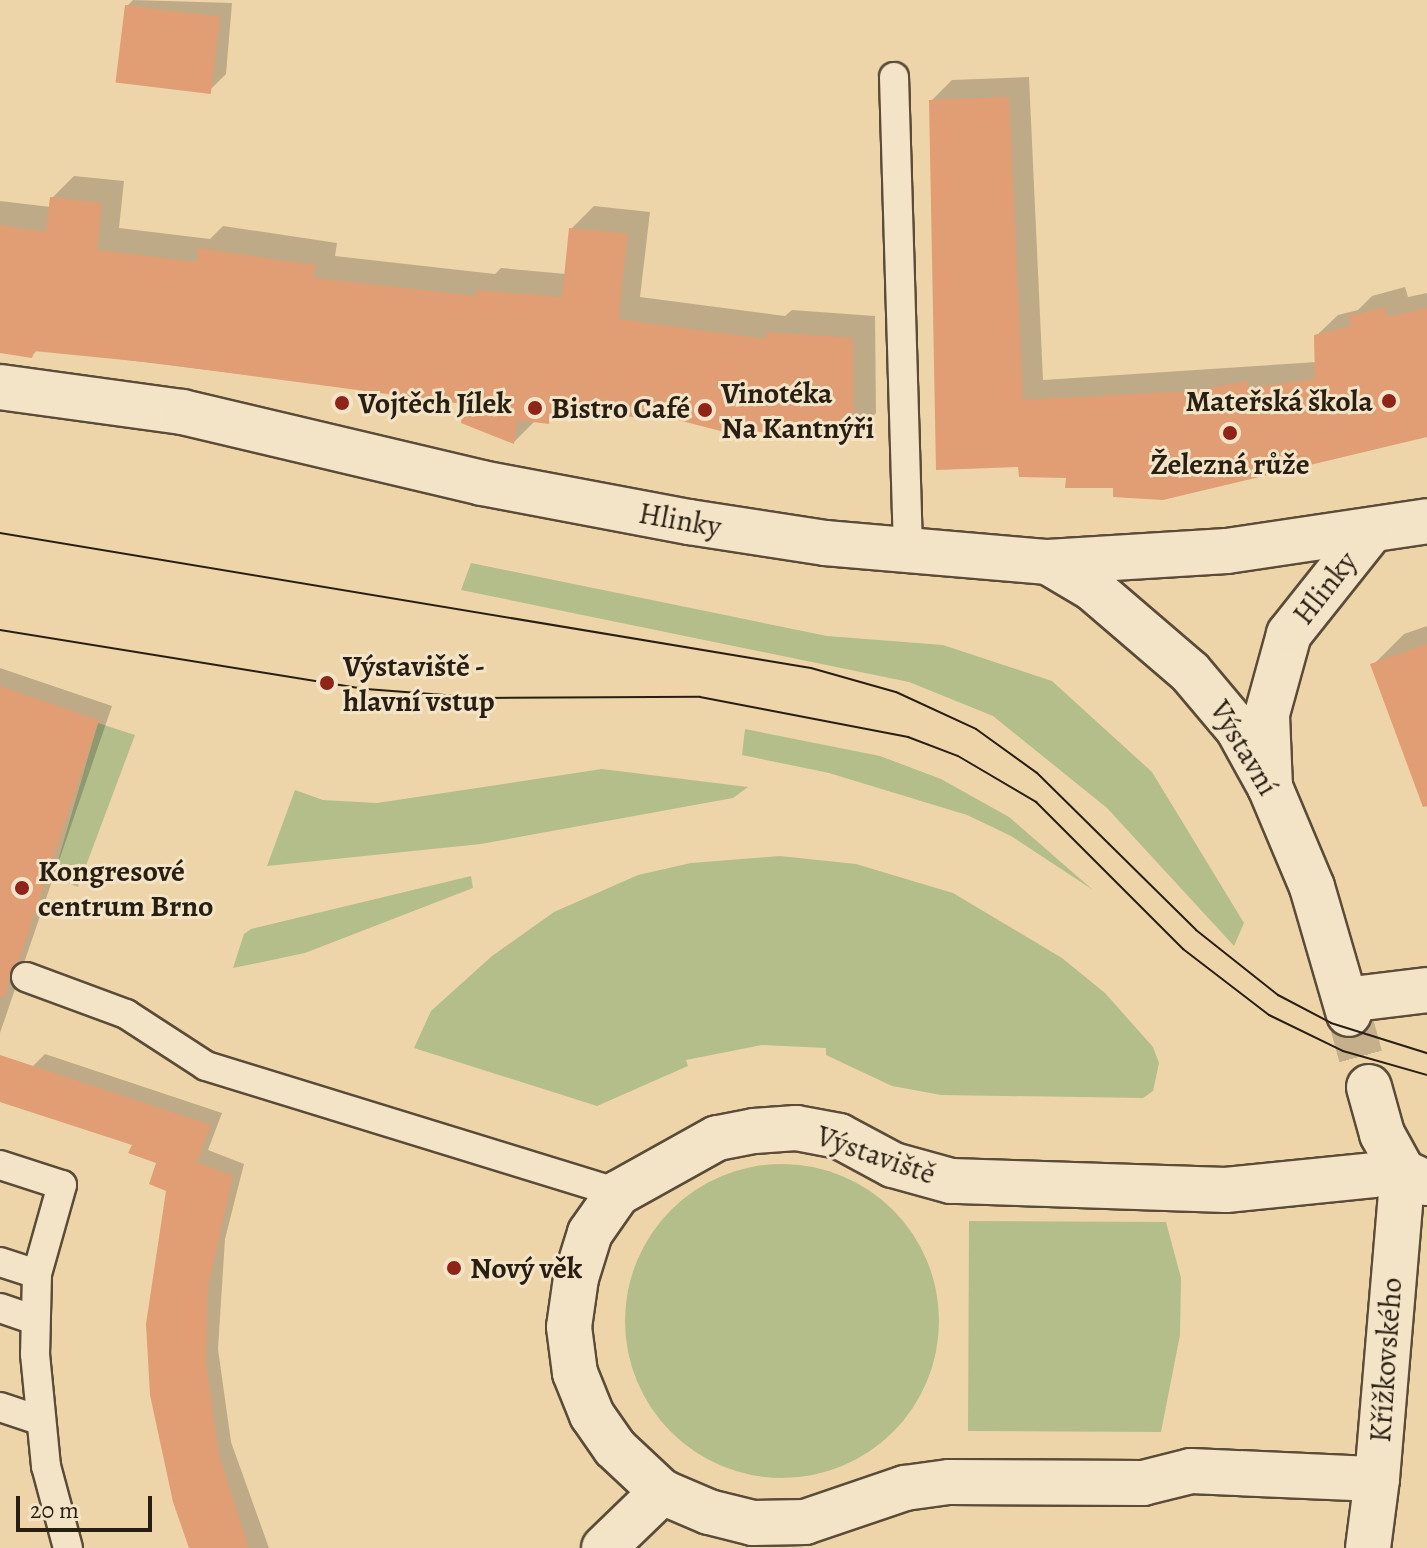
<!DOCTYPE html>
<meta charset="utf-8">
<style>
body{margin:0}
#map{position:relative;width:1427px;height:1548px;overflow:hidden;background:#eed5a9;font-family:Alegreya,serif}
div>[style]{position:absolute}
.green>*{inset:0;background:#b4be8b}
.round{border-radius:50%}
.shadow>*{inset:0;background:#0003}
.building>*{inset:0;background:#e19d73;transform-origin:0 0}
.secondary-tunnel>*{height:44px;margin-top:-22px;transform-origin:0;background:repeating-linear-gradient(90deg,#c6b08b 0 44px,transparent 0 66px)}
.roads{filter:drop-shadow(2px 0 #5a4c38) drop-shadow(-2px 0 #5a4c38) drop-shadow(0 2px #5a4c38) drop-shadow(0 -2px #5a4c38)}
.lane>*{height:28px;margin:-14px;padding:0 14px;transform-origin:14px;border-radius:14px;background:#f4e4c7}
.street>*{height:44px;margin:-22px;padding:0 22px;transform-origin:22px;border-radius:22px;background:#f4e4c7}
.secondary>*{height:44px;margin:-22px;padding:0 22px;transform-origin:22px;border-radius:22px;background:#f4e4c7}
.tram>*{height:2px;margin:-1px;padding:0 1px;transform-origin:1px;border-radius:1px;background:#281e12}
.dots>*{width:22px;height:22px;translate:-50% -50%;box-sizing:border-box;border:4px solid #f4e4c7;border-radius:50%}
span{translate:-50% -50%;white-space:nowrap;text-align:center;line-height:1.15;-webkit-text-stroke:6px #f4e4c7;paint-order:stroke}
.poi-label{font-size:30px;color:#281e12;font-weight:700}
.left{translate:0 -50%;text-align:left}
.right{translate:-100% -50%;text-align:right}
.street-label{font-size:30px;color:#281e12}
.scale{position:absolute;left:16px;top:1496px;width:136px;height:36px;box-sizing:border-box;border:4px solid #281e12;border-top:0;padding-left:10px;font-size:24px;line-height:28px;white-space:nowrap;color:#281e12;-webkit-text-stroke:6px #f4e4c7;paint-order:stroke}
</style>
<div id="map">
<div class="green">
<i style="clip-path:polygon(471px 563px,827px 636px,943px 645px,1052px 681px,1152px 772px,1244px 923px,1234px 946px,1107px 808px,993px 716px,909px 682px,461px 590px)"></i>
<i style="clip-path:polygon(98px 723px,135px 735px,78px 887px,53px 878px)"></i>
<i style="clip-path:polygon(745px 729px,880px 756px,941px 779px,1009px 817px,1093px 890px,1011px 836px,967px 815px,829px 773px,742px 755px)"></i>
<i style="clip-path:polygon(602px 769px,748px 787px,733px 798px,481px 844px,267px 866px,295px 790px,323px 800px,377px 803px)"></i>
<i style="clip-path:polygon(780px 856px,856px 864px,953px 893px,1062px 958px,1105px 993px,1153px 1047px,1159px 1063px,1153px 1091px,1143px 1098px,941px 1095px,892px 1086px,826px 1055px,826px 1048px,762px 1045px,686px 1060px,688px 1066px,597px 1106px,414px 1048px,431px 1011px,492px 956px,554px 912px,638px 875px,691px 863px)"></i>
<i style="clip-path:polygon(471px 876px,473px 888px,305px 953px,233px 968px,244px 934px,251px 929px)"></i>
<i class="round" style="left:625px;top:1164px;width:314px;height:314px"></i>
<i style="clip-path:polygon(969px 1221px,1166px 1222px,1181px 1278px,1180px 1335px,1161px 1432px,968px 1431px)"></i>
</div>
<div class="shadow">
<i style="clip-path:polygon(133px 0,232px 3px,226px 74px,212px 88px,127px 6px)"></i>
<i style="clip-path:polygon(1029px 77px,1043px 380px,1317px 362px,1316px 336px,1338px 315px,1358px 310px,1372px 296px,1405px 287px,1408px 297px,1427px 293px,1427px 435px,1115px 486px,1068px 476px,1021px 475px,931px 101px,952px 80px)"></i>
<i style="clip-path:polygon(74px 176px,124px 181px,119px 228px,210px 239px,223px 226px,337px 243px,335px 256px,495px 274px,501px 268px,566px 274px,571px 229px,594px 206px,650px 212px,640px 297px,785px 316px,792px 310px,875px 316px,876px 413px,854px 436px,749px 430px,744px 435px,652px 411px,646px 417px,564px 406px,548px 422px,536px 420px,514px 442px,465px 402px,38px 349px,32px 356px,0 351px,0 201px,51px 207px,52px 198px)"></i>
<i style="clip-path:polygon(1427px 626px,1427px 785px,1373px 665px,1404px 634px)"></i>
<i style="clip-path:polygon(0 668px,112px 706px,0 1033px)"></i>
<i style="clip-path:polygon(45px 1054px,222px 1113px,208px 1150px,244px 1164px,225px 1239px,218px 1349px,231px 1442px,269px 1548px,191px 1548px,169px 1189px,158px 1162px,33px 1066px)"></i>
</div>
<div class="building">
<i style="left:125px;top:5px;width:96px;height:78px;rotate:7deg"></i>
<i style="clip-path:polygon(1009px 97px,1023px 400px,1192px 391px,1248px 381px,1249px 388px,1315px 379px,1314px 335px,1351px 326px,1349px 316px,1385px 307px,1387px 317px,1427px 308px,1427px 437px,1163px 500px,1113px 497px,1113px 488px,1065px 488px,1066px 478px,1019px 477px,1018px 467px,936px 470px,929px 100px)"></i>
<i style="clip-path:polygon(50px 197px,102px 203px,97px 250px,197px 262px,198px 248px,315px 265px,314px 278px,476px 296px,476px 290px,562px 297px,569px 228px,628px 234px,618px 319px,766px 339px,767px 332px,853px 338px,854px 438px,746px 431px,744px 437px,647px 412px,647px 419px,552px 406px,549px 424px,517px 420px,514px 444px,461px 423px,463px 404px,155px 363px,34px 351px,32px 358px,0 353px,0 225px,46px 232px)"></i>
<i style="clip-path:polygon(1427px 644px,1427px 806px,1423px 807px,1370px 664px)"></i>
<i style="clip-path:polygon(0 686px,99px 720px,18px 963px,10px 972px,6px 997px,0 996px)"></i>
<i style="clip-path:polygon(0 1055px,211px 1125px,197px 1162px,233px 1176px,208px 1287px,206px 1363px,219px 1455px,249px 1548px,189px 1548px,173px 1502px,150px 1395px,146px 1324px,166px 1191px,149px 1184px,156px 1163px,128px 1153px,132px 1145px,0 1102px)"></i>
</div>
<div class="secondary-tunnel">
<i style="left:1349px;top:1014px;width:76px;rotate:74.7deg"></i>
</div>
<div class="roads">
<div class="lane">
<i style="left:894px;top:77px;width:474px;rotate:88.3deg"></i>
<i style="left:26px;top:977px;width:107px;rotate:20.3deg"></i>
<i style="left:126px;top:1014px;width:95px;rotate:33deg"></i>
<i style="left:206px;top:1066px;width:431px;rotate:17.1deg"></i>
<i style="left:0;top:1165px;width:65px;rotate:17.9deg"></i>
<i style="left:62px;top:1185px;width:92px;rotate:105.7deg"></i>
<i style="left:37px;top:1274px;width:80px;rotate:91.4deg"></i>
<i style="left:35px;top:1354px;width:113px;rotate:84.4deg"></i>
<i style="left:46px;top:1466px;width:85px;rotate:75deg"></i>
<i style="left:0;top:1262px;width:39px;rotate:18deg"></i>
<i style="left:0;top:1308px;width:37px;rotate:19deg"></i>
<i style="left:0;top:1407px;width:41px;rotate:18.4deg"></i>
</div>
<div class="street">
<i style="left:1048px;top:562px;width:179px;rotate:-3.5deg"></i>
<i style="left:1227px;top:551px;width:202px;rotate:-8.5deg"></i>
<i style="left:1270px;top:787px;width:73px;rotate:-92.4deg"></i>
<i style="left:1267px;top:714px;width:83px;rotate:-74.6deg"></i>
<i style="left:1289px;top:634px;width:130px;rotate:-51.5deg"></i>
<i style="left:1346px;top:1000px;width:82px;rotate:-7deg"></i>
<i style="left:604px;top:1548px;width:81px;rotate:-44deg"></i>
<i style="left:1368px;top:1548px;width:70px;rotate:-82.6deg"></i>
<i style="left:1377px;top:1479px;width:308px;rotate:-85.2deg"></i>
<i style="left:1403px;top:1172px;width:178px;rotate:174.2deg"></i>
<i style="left:1226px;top:1190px;width:275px;rotate:-178.1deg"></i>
<i style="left:951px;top:1181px;width:60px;rotate:-164.6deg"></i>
<i style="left:893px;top:1165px;width:61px;rotate:-151.8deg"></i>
<i style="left:839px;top:1136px;width:44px;rotate:-169.5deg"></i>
<i style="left:796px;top:1128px;width:42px;rotate:175.9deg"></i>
<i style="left:754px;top:1131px;width:38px;rotate:169deg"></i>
<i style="left:717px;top:1138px;width:113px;rotate:150.9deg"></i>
<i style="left:618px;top:1193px;width:49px;rotate:125deg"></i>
<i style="left:590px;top:1233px;width:47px;rotate:107.3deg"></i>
<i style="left:576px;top:1278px;width:49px;rotate:98.1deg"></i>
<i style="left:569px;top:1327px;width:46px;rotate:82.6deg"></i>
<i style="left:575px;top:1373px;width:45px;rotate:68deg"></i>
<i style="left:592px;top:1415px;width:40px;rotate:55.1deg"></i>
<i style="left:615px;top:1448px;width:64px;rotate:43.1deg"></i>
<i style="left:662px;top:1492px;width:51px;rotate:23.1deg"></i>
<i style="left:709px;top:1512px;width:45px;rotate:14deg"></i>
<i style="left:753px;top:1523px;width:52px;rotate:-1.1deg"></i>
<i style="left:805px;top:1522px;width:106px;rotate:-18.8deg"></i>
<i style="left:905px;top:1488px;width:44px;rotate:-7.8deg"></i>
<i style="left:949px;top:1482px;width:194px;rotate:0.3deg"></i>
<i style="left:1143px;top:1483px;width:49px;rotate:-14deg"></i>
<i style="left:1191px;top:1471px;width:186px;rotate:2.5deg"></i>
</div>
<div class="secondary">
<i style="left:0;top:387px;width:184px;rotate:7.8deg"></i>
<i style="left:182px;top:412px;width:308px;rotate:13.3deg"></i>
<i style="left:482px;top:483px;width:211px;rotate:10.7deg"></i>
<i style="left:689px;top:522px;width:138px;rotate:8.8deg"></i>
<i style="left:825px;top:543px;width:224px;rotate:4.9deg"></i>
<i style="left:1048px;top:562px;width:51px;rotate:30.6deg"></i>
<i style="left:1092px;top:588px;width:129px;rotate:40.6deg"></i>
<i style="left:1190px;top:672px;width:75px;rotate:49.9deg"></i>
<i style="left:1238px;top:729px;width:66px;rotate:61.1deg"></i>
<i style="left:1270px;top:787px;width:108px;rotate:67.2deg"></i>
<i style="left:1312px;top:887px;width:132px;rotate:73.8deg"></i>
<i style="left:1369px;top:1087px;width:49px;rotate:74.5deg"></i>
<i style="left:1382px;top:1134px;width:43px;rotate:61.1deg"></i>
<i style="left:1403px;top:1172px;width:26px;rotate:25deg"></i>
</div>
</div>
<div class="tram">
<i style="left:0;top:533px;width:822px;rotate:9.45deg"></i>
<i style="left:811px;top:668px;width:88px;rotate:15.8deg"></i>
<i style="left:896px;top:692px;width:88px;rotate:24.8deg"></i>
<i style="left:976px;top:729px;width:75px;rotate:35.8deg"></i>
<i style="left:1037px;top:773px;width:223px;rotate:44.6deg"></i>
<i style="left:1196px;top:930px;width:105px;rotate:38.4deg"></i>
<i style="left:1278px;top:995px;width:60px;rotate:27.8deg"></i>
<i style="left:1331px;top:1023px;width:101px;rotate:17.4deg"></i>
<i style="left:0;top:630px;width:371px;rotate:9.2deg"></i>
<i style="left:366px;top:689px;width:118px;rotate:4.4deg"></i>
<i style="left:484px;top:698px;width:216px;rotate:-0.3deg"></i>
<i style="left:700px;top:697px;width:212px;rotate:10.9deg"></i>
<i style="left:908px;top:737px;width:53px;rotate:20.8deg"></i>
<i style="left:958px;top:756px;width:91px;rotate:30.5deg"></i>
<i style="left:1036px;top:802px;width:208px;rotate:45deg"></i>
<i style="left:1183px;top:949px;width:108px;rotate:37.5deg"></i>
<i style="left:1269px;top:1015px;width:82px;rotate:25.9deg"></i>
<i style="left:1343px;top:1051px;width:87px;rotate:15.9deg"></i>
</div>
<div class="dots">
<i style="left:1389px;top:401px;background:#8f2418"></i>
<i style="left:342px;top:403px;background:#8f2418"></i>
<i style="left:535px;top:408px;background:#8f2418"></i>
<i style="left:705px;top:410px;background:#8f2418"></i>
<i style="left:1230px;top:433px;background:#8f2418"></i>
<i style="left:327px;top:683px;background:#8f2418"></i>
<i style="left:22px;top:888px;background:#8f2418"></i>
<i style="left:454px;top:1268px;background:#8f2418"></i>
</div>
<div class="poi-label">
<span class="left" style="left:721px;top:410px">Vinotéka<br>Na Kantnýři</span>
<span class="right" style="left:1373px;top:401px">Mateřská škola</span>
<span class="left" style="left:358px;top:403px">Vojtěch Jílek</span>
<span class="left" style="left:551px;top:408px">Bistro Café</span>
<span style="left:1230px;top:464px">Železná růže</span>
<span class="left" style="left:343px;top:683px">Výstaviště -<br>hlavní vstup</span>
<span class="left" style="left:38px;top:888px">Kongresové<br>centrum Brno</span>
<span class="left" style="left:470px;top:1268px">Nový věk</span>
</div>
<div class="street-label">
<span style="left:680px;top:520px;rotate:10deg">Hlinky</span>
<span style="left:1325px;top:588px;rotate:-52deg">Hlinky</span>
<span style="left:1244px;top:748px;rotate:59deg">Výstavní</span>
<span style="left:876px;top:1155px;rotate:19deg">Výstaviště</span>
<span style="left:1386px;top:1360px;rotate:-86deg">Křížkovského</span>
</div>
<div class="scale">20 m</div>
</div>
